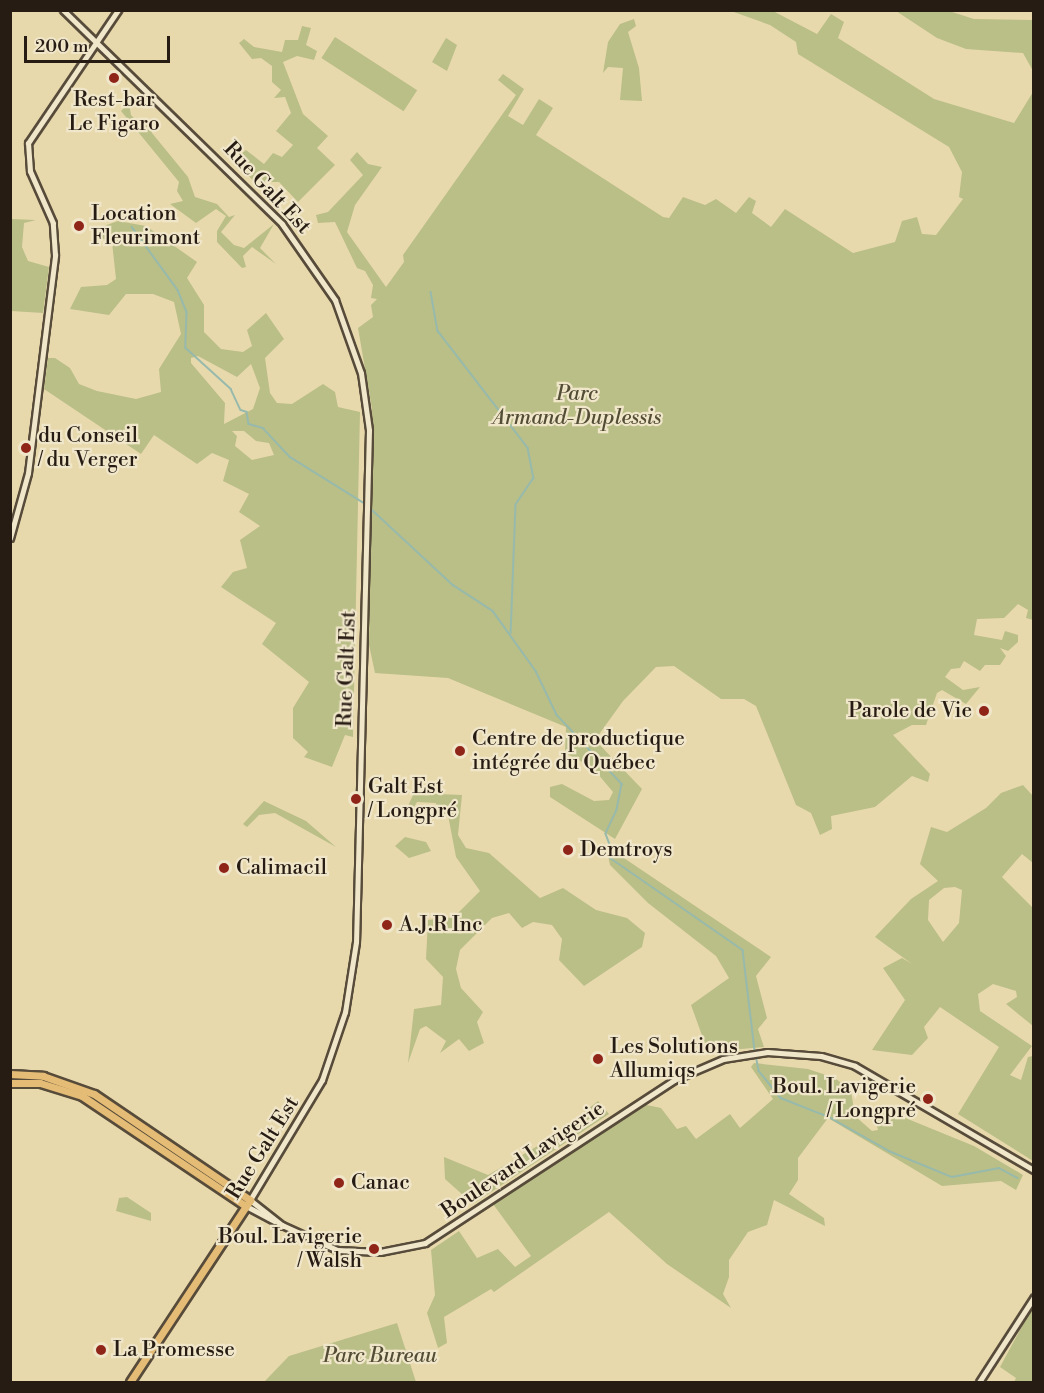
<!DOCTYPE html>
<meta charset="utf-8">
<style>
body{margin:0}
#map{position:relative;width:1044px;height:1393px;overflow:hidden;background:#e8d9ad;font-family:"Libre Bodoni",serif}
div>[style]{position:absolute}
.green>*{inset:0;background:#babe87;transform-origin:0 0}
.stream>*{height:1.5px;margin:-0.75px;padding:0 0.75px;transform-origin:0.75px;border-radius:0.75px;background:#97baac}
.roads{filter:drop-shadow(2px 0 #574b3a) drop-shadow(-2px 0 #574b3a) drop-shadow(0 2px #574b3a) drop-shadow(0 -2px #574b3a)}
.minor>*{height:5px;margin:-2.5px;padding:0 2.5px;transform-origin:2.5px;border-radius:2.5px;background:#f0e6ca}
.major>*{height:7px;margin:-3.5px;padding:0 3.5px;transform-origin:3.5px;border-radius:3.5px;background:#e4bc76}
.dots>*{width:16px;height:16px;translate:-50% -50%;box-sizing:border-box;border:3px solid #f0e6ca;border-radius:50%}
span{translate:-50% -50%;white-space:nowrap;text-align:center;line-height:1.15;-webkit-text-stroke:4.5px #f0e6ca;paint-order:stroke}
.poi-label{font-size:21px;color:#271c13}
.left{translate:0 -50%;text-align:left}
.right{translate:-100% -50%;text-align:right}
.street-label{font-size:21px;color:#271c13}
.park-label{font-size:21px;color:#534d36;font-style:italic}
.frame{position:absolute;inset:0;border:12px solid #271c13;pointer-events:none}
.scale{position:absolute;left:24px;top:36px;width:146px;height:27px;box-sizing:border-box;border:3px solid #271c13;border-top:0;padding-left:8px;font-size:18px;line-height:21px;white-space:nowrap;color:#271c13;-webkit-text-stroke:4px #f0e6ca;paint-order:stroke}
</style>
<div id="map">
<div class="green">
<i style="clip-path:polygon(731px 11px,773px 11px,817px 34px,831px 14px,844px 22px,838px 38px,934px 99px,1014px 123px,1033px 92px,1033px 620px,1026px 618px,1028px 610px,1018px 604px,1004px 618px,977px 619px,974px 635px,1002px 640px,1005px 631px,1018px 635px,1018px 642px,1008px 651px,1000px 648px,1006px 656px,1000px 665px,985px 665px,980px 671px,964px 661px,960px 668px,951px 669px,945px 677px,963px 690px,980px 687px,966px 704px,942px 690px,937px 693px,926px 725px,912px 725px,893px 735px,930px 774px,928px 782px,912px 776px,875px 807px,831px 816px,832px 829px,820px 835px,811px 813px,796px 805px,756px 706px,744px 699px,721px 699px,674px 666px,656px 667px,623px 701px,595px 740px,642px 789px,615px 839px,550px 797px,550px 787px,562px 784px,594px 801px,609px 800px,613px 792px,592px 767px,565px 753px,566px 727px,448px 678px,375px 673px,369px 645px,372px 409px,358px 328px,373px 317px,371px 305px,377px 299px,371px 298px,373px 285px,365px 271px,357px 268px,335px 222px,318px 223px,316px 215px,328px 212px,363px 175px,350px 160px,357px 152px,368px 164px,382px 167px,355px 205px,347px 232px,386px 287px,404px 262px,403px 255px,516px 95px,498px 80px,503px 74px,524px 89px,508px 116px,523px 125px,539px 99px,553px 108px,536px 135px,663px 217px,669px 218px,683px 197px,705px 205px,716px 199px,736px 213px,749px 197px,756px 201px,752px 213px,771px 227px,785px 209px,853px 253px,895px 242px,902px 221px,917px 217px,922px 234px,936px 235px,963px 199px,959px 197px,962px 172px,949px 147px,798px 54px,796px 42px,770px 25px)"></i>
<i style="clip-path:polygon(896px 11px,949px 11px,974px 19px,1033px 20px,1033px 71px,1023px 53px,966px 49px,937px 38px)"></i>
<i style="clip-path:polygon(634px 19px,636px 26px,628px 32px,639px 68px,642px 101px,620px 100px,623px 68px,608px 67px,603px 73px,608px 42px,620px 24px)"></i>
<i style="clip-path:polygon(302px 26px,311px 28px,306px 45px,317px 51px,314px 60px,297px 56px,283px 62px,303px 114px,328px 136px,317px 148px,335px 165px,298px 202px,279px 182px,254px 182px,235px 159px,246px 150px,264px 164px,273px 153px,282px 157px,293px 145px,276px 131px,291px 113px,285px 97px,274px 98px,281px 90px,272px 82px,272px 66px,261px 58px,252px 59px,239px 43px,244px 39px,254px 47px,282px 52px,285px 40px,298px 40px)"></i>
<i style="left:335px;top:37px;width:98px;height:25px;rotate:33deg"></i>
<i style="clip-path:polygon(446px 38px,457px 45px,447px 71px,432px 62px)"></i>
<i style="clip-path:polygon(129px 103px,131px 115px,138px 122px,148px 119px,152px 133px,188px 177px,195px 197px,217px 204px,229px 217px,235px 215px,221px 232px,234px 245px,244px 248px,274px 224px,260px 248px,276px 264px,252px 247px,243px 256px,246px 267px,242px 268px,217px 242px,217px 231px,226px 216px,216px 209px,196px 223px,170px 204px,183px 201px,177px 191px,179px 182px,121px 111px)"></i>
<i style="clip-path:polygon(11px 219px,36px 220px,24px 223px,22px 247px,28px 261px,49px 267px,43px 313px,11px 311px)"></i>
<i style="clip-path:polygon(evenodd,118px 221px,146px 226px,197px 262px,187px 278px,204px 305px,204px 332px,221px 349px,243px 352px,252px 346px,247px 330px,266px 313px,284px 339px,265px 358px,270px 393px,277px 403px,292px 404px,323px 384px,335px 392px,338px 407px,360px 412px,353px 737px,345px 735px,332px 767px,304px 757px,308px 752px,293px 738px,293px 708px,309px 682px,262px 644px,276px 623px,221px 587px,233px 572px,247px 568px,240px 540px,260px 526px,239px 512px,249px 494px,223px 481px,229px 460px,212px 453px,197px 464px,154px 435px,141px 454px,44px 389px,48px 358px,55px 358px,70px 368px,79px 384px,97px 391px,136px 399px,161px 392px,159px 369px,181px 334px,174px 302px,153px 294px,126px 294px,109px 315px,70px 309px,81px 287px,107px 285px,116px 279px,112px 242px,99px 237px,95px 229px,118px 221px,198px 356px,237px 377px,251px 364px,260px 388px,253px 409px,224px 424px,225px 403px,191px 363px,191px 358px,198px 356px,118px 221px,232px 431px,244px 431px,256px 441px,269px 443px,274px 455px,252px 460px,235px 446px,237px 436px,232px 431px)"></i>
<i style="clip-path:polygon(evenodd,1023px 785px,1033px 796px,1033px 863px,1022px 854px,1002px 877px,1033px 908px,1033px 1026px,1006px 1004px,1017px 997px,1016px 991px,993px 984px,978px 994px,980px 1011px,1032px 1046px,1010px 1075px,1021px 1080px,1028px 1057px,1033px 1056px,1033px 1161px,958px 1114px,999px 1047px,940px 1007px,924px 1027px,928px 1038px,912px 1055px,872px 1050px,905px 1000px,883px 968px,902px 958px,912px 964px,875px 937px,911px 899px,938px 881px,920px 864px,931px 827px,947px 832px,986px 808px,1001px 793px,1023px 785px,955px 887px,962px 890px,959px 923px,943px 942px,928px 920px,929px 900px,944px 888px,955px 887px)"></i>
<i style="clip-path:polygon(414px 793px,462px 795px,458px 835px,466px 848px,489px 853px,540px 898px,563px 888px,596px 910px,627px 918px,645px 933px,642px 947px,584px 986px,559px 960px,562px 939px,552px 925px,533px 922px,522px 928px,509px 913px,492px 918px,460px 950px,456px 969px,461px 988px,483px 1012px,477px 1022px,484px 1043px,469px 1051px,459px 1039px,440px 1053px,446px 1041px,426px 1026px,420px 1029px,408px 1063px,414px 1009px,441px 1005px,443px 977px,426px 959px,428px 920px,454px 917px,480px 891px,456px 857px,448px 815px,438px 815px,436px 803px,417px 802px,411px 812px,407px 808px)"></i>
<i style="clip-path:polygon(264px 801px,306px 821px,336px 847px,275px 813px,259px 815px,247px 827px,243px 824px)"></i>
<i style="clip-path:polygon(405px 837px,426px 842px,431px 851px,409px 858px,395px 846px)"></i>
<i style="clip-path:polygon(606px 846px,771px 957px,756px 976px,767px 1018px,758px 1029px,764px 1047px,708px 1052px,691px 1005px,729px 978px,716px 956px,648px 903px,610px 865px)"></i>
<i style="clip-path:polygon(754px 1063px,808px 1069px,835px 1078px,851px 1091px,855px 1116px,872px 1131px,878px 1130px,872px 1109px,876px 1106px,974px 1146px,1023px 1175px,1016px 1190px,1001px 1181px,942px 1186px,828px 1118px,798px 1158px,798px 1180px,789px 1194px,824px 1218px,825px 1226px,774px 1200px,767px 1225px,748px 1232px,729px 1260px,729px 1277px,723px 1294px,731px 1308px,667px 1264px,609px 1212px,494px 1292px,491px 1289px,444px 1317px,447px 1343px,438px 1348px,427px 1313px,435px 1295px,431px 1250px,459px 1231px,477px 1258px,498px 1249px,515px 1267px,531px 1256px,493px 1204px,642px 1104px,661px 1108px,677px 1129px,686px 1126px,696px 1139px,730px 1114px,740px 1128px,773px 1099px,751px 1067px)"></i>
<i style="clip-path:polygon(598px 1101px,609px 1114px,473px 1204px,445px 1179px,444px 1157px,488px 1175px,553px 1137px)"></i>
<i style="clip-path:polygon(127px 1197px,151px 1213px,151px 1221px,116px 1211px,119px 1198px)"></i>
<i style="clip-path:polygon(1033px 1306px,1033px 1382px,1014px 1382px,1016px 1378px,1000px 1367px)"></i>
<i style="clip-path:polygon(397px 1323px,416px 1382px,264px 1382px,289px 1356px)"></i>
</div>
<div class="stream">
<i style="left:132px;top:227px;width:78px;rotate:53.9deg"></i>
<i style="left:178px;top:290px;width:24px;rotate:68deg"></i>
<i style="left:187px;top:312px;width:36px;rotate:92deg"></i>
<i style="left:186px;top:348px;width:61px;rotate:42.3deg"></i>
<i style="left:231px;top:389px;width:23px;rotate:65deg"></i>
<i style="left:241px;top:410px;width:6px;rotate:18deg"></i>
<i style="left:247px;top:412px;width:12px;rotate:81deg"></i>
<i style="left:249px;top:424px;width:15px;rotate:16deg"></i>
<i style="left:263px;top:428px;width:40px;rotate:47deg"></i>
<i style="left:290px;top:457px;width:87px;rotate:31.9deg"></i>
<i style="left:431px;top:292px;width:40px;rotate:80deg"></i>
<i style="left:438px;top:331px;width:148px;rotate:52.4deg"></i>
<i style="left:528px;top:448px;width:31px;rotate:79deg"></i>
<i style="left:534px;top:478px;width:32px;rotate:124deg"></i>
<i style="left:516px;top:505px;width:128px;rotate:92.2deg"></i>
<i style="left:368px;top:506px;width:116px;rotate:42.9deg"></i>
<i style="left:453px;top:585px;width:48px;rotate:33deg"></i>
<i style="left:493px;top:611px;width:74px;rotate:54.4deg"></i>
<i style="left:536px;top:671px;width:49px;rotate:64.5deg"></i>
<i style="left:557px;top:715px;width:95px;rotate:46.7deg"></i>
<i style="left:622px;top:784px;width:26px;rotate:101deg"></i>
<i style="left:617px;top:810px;width:26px;rotate:115deg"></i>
<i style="left:606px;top:834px;width:19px;rotate:69deg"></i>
<i style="left:613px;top:852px;width:6px;rotate:129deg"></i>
<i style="left:609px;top:857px;width:163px;rotate:34.8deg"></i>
<i style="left:743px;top:950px;width:101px;rotate:83.2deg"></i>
<i style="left:756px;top:1055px;width:16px;rotate:79deg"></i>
<i style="left:759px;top:1071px;width:35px;rotate:51deg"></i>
<i style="left:781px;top:1098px;width:52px;rotate:21.6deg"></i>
<i style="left:829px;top:1117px;width:69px;rotate:29.5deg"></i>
<i style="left:889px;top:1151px;width:68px;rotate:22.4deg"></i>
<i style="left:952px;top:1177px;width:48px;rotate:-10.8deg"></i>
<i style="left:999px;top:1168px;width:21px;rotate:28deg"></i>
</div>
<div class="roads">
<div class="minor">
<i style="left:63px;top:10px;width:306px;rotate:44.3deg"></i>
<i style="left:282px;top:224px;width:93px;rotate:55.1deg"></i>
<i style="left:335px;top:300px;width:77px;rotate:70.4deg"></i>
<i style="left:361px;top:373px;width:58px;rotate:82deg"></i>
<i style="left:369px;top:430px;width:512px;rotate:91.45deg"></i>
<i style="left:356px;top:942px;width:71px;rotate:98.9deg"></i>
<i style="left:345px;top:1012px;width:72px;rotate:108.7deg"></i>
<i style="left:322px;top:1080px;width:140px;rotate:121deg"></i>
<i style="left:250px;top:1200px;width:42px;rotate:38.2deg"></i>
<i style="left:10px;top:538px;width:67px;rotate:-74.5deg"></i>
<i style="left:28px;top:473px;width:220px;rotate:-82.9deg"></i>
<i style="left:55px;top:255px;width:32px;rotate:-94deg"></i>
<i style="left:53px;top:223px;width:57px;rotate:-113.9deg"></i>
<i style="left:30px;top:171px;width:28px;rotate:-94deg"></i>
<i style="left:28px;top:143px;width:161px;rotate:-55.9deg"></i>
<i style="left:246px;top:1206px;width:32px;rotate:28deg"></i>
<i style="left:282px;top:1225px;width:60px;rotate:24.4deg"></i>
<i style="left:337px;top:1250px;width:43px;rotate:2.7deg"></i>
<i style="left:380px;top:1252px;width:46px;rotate:-11.3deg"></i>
<i style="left:425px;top:1243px;width:298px;rotate:-33.2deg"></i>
<i style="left:674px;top:1080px;width:53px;rotate:-23.2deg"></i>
<i style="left:723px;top:1059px;width:45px;rotate:-9deg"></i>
<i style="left:767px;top:1052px;width:54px;rotate:4.2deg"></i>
<i style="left:821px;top:1056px;width:35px;rotate:16deg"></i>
<i style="left:855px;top:1066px;width:207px;rotate:30.2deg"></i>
<i style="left:979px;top:1382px;width:101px;rotate:-57.1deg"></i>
</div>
<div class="major">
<i style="left:10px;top:1074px;width:33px;rotate:3deg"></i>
<i style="left:43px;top:1076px;width:54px;rotate:19.4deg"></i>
<i style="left:94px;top:1094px;width:189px;rotate:34.2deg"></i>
<i style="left:250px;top:1200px;width:218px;rotate:123.4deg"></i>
<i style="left:10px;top:1083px;width:30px"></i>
<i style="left:40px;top:1083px;width:44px;rotate:17.2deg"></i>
<i style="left:82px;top:1096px;width:197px;rotate:33.9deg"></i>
</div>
</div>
<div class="dots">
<i style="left:114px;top:78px;background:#8f2418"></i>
<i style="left:79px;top:226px;background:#8f2418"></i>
<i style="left:26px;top:448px;background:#8f2418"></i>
<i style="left:984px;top:711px;background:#8f2418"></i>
<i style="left:460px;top:751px;background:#8f2418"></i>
<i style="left:356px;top:799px;background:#8f2418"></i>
<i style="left:568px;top:850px;background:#8f2418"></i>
<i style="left:224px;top:868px;background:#8f2418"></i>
<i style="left:387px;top:925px;background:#8f2418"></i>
<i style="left:598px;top:1059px;background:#8f2418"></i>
<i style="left:928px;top:1099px;background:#8f2418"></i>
<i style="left:339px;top:1183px;background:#8f2418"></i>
<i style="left:374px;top:1249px;background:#8f2418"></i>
<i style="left:101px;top:1350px;background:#8f2418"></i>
</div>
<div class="poi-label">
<span style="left:114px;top:112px">Rest-bar<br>Le Figaro</span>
<span class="left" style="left:91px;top:226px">Location<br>Fleurimont</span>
<span class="left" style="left:38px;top:448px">du Conseil<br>/ du Verger</span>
<span class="right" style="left:972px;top:711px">Parole de Vie</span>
<span class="left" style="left:472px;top:751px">Centre de productique<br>intégrée du Québec</span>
<span class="left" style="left:368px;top:799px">Galt Est<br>/ Longpré</span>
<span class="left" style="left:580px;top:850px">Demtroys</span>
<span class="left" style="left:236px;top:868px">Calimacil</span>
<span class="left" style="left:399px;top:925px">A.J.R Inc</span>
<span class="left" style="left:610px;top:1059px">Les Solutions<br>Allumiqs</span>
<span class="right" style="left:916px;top:1099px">Boul. Lavigerie<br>/ Longpré</span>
<span class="left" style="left:351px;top:1183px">Canac</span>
<span class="right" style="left:362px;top:1249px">Boul. Lavigerie<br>/ Walsh</span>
<span class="left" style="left:113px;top:1350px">La Promesse</span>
</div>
<div class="street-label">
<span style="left:267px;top:188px;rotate:47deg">Rue Galt Est</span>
<span style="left:347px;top:669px;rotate:-88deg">Rue Galt Est</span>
<span style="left:263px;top:1148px;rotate:-58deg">Rue Galt Est</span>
<span style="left:523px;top:1160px;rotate:-34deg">Boulevard Lavigerie</span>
</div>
<div class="park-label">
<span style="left:577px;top:406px">Parc<br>Armand-Duplessis</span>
<span style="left:380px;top:1356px">Parc Bureau</span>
</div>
<div class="frame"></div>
<div class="scale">200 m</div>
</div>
